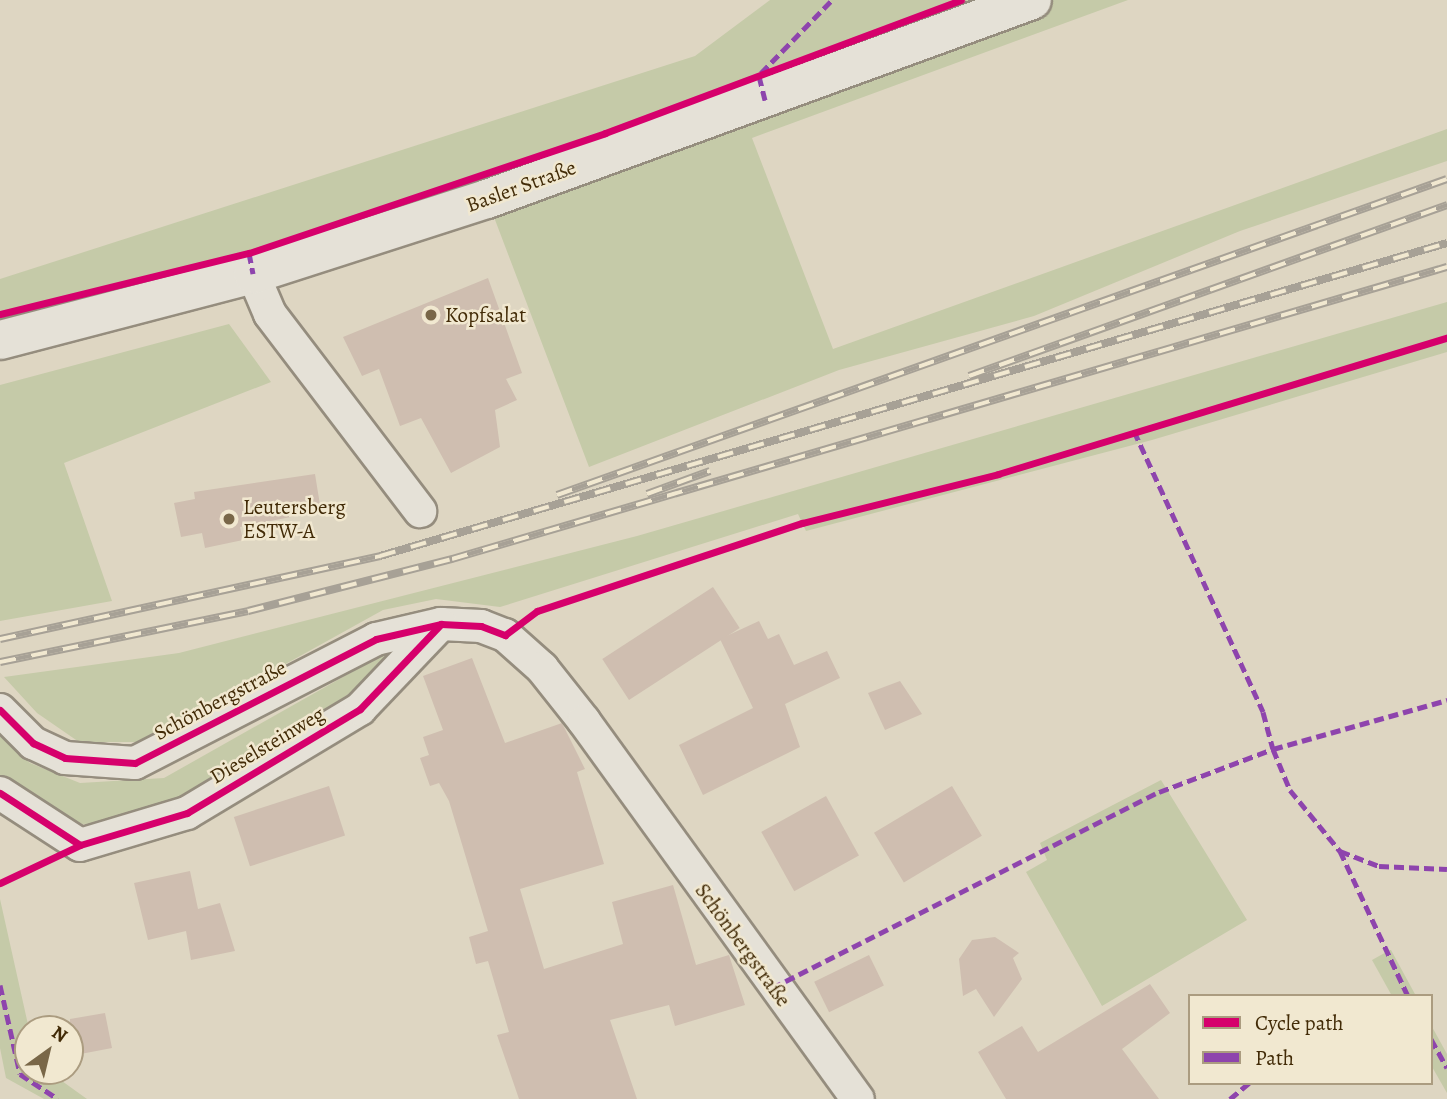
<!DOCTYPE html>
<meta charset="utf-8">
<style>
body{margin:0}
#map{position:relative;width:1447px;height:1099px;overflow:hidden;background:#ded6c2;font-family:Alegreya,serif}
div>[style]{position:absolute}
.green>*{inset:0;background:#c5caa8}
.building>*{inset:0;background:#cfbeb0;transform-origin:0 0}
.roads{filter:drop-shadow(2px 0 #958d7e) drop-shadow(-2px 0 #958d7e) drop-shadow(0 2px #958d7e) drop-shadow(0 -2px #958d7e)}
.street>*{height:32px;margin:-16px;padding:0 16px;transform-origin:16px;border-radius:16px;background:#e5e1d7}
.secondary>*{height:38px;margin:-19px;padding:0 19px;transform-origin:19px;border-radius:19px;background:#e5e1d7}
.rail>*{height:8px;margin-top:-4px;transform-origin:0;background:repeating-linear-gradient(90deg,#f1e8d0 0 16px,#a7a196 0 32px);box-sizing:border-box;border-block:2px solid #a7a196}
.quiet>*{height:5px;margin-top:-2.5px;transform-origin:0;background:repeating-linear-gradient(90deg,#8e44ad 0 10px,transparent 0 15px)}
.cycleway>*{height:7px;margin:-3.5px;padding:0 3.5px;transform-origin:3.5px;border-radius:3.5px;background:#d6006c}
.dots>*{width:19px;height:19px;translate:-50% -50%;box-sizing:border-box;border:4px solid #f1e8d0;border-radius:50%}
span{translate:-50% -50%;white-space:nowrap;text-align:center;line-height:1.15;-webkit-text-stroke:5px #f1e8d0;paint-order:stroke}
.street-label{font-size:21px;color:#422b07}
.poi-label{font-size:21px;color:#422b07}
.left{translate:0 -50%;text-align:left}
.legend{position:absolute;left:1188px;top:994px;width:245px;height:91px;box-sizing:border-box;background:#f1e8d0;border:2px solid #ab9c80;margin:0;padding:9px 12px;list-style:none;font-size:21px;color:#422b07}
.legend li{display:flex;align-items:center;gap:14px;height:35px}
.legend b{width:35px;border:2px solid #ab9c80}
.north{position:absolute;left:14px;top:1015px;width:70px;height:70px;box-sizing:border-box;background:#f1e8d0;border:2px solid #ab9c80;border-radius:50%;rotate:34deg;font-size:19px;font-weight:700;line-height:28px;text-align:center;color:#422b07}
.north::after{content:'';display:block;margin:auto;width:24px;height:32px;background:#796748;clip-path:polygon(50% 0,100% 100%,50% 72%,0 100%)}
</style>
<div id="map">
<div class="green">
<i style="clip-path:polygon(770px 0,1128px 0,752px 138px,833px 349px,1447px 129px,1447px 161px,1240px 231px,1034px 316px,839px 370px,589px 467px,481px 183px,254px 256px,0 321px,0 279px,695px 56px)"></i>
<i style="clip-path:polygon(1447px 302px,1447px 352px,1152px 440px,806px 531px,798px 514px,500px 607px,436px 599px,383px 610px,145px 742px,79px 742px,37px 713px,4px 677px,179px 653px,637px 536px)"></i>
<i style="clip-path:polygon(229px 324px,271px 382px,64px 463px,112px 601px,0 621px,0 385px)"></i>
<i style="clip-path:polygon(382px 655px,391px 655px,388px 666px,202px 797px,113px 823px,82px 824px,0 783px,0 735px,30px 763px,80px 783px,164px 778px)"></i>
<i style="clip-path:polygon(1161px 780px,1247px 920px,1102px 1006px,1026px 872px,1047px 860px,1040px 843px)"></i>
<i style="clip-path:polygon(0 899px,29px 1029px,28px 1071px,48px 1071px,87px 1099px,44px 1099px,6px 1078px,0 1048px)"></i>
<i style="clip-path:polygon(1390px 950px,1391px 950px,1416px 996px,1392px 996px,1372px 960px)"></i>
<i style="clip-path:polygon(1431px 1025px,1447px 1054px,1447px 1093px,1431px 1065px)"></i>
</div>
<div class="building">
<i style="clip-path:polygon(488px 278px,522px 373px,506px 379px,517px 400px,495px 410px,500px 447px,451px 473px,421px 418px,400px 426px,379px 369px,362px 376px,343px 337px)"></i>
<i style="clip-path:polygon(315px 474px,321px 511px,240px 527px,243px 540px,205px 548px,202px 533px,181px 537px,174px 503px,195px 499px,194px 492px)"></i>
<i style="left:713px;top:587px;width:49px;height:132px;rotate:57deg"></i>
<i style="clip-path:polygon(759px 621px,768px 639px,779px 634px,794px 665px,827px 651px,840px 678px,785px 704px,800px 747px,703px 795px,679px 745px,753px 708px,720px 639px)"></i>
<i style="clip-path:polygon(472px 658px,505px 743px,562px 723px,585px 769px,577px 772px,604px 864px,520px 889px,544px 969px,623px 944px,612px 902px,673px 885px,696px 965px,729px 955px,745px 1005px,675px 1026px,669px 1005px,610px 1020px,637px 1099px,519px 1099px,497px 1035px,509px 1032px,488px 961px,476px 964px,469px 937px,488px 931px,449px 801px,439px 783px,430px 786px,420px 758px,429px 755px,423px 737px,443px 730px,423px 676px)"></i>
<i style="clip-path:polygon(900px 681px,922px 714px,885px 730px,868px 693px)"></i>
<i style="left:329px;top:786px;width:52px;height:100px;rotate:72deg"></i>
<i style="left:952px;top:786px;width:58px;height:91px;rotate:59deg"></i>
<i style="left:826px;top:796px;width:68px;height:74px;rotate:61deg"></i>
<i style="clip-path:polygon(190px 871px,198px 909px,220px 903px,235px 951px,191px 960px,186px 931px,148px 940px,134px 883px)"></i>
<i style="clip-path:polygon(995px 937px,1019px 953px,1013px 958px,1022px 979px,994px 1017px,976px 989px,963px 996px,959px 959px,972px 940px)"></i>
<i style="left:869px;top:955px;width:34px;height:61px;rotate:64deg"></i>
<i style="clip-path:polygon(1150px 984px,1170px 1013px,1122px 1049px,1159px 1099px,1006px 1099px,978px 1052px,1022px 1026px,1038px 1052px)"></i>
<i style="clip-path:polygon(105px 1013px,112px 1048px,70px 1056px,70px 1019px)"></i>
</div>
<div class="roads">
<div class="street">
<i style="left:253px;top:274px;width:43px;rotate:67deg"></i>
<i style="left:270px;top:314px;width:248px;rotate:52.7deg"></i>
<i style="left:0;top:710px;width:47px;rotate:45deg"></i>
<i style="left:33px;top:743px;width:35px;rotate:25deg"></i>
<i style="left:65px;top:758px;width:70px;rotate:4.1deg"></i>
<i style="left:135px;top:763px;width:271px;rotate:-27.2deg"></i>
<i style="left:376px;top:639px;width:67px;rotate:-13deg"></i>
<i style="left:441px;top:624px;width:40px;rotate:2.9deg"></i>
<i style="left:481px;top:626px;width:26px;rotate:21deg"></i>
<i style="left:505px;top:635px;width:50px;rotate:41.7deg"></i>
<i style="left:542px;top:668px;width:68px;rotate:51.6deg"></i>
<i style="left:584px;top:721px;width:467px;rotate:54.1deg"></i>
<i style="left:0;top:793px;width:95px;rotate:33deg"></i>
<i style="left:80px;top:845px;width:112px;rotate:-16.7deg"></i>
<i style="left:187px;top:813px;width:202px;rotate:-31deg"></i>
<i style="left:360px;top:709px;width:117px;rotate:-46.4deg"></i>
</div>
<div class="secondary">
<i style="left:0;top:340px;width:261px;rotate:-14.6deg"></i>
<i style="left:253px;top:274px;width:246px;rotate:-17.8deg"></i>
<i style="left:487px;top:199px;width:580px;rotate:-20.06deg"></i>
</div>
</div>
<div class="rail">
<i style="left:969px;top:376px;width:508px;rotate:-19.68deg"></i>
<i style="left:647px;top:494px;width:67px;rotate:-20.1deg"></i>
<i style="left:557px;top:495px;width:944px;rotate:-19.55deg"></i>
<i style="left:0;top:639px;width:389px;rotate:-12.3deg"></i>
<i style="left:380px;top:556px;width:1112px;rotate:-16.35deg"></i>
<i style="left:0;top:662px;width:253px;rotate:-11.6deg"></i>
<i style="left:248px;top:611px;width:211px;rotate:-14.3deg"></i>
<i style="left:452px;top:559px;width:1037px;rotate:-16.36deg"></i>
</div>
<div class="quiet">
<i style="left:761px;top:73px;width:102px;rotate:-45.8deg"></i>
<i style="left:759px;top:76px;width:25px;rotate:76deg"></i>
<i style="left:249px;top:253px;width:21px;rotate:79deg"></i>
<i style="left:1134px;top:431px;width:309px;rotate:65.3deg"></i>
<i style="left:1263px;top:712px;width:38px;rotate:75deg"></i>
<i style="left:1273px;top:749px;width:181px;rotate:-15.7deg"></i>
<i style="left:1340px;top:851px;width:160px;rotate:64.9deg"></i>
<i style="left:0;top:985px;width:91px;rotate:77.3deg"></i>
<i style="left:20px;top:1074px;width:45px;rotate:33.3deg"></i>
<i style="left:772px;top:988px;width:434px;rotate:-26.9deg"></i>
<i style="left:1159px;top:792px;width:122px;rotate:-20.7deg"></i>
<i style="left:1273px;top:749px;width:44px;rotate:67.5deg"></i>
<i style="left:1290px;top:790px;width:79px;rotate:50.7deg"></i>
<i style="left:1340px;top:851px;width:42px;rotate:21deg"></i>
<i style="left:1379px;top:866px;width:68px;rotate:2.5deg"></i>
<i style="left:1431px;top:1039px;width:33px;rotate:61deg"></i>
<i style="left:1230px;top:1099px;width:25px;rotate:-40deg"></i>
</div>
<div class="cycleway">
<i style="left:0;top:314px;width:256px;rotate:-13.8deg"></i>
<i style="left:249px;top:253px;width:376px;rotate:-18.6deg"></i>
<i style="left:605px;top:133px;width:380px;rotate:-20.5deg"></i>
<i style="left:0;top:710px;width:47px;rotate:45deg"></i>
<i style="left:33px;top:743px;width:35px;rotate:25deg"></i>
<i style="left:65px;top:758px;width:70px;rotate:4.1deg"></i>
<i style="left:135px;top:763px;width:271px;rotate:-27.2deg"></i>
<i style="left:376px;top:639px;width:67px;rotate:-13deg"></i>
<i style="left:441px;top:624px;width:40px;rotate:2.9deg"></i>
<i style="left:481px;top:626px;width:26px;rotate:21deg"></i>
<i style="left:505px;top:635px;width:40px;rotate:-37deg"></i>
<i style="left:537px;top:611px;width:279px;rotate:-18.4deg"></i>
<i style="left:802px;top:523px;width:202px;rotate:-14deg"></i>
<i style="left:998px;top:474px;width:469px;rotate:-16.9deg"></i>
<i style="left:0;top:793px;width:95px;rotate:33deg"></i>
<i style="left:0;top:883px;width:89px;rotate:-25.4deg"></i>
<i style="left:80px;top:845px;width:112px;rotate:-16.7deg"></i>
<i style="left:187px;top:813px;width:202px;rotate:-31deg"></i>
<i style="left:360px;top:709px;width:117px;rotate:-46.4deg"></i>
</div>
<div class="dots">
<i style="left:431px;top:315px;background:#796748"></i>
<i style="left:229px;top:519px;background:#796748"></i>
</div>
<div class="street-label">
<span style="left:521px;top:186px;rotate:-20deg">Basler Straße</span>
<span style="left:220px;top:700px;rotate:-28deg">Schönbergstraße</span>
<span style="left:267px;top:745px;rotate:-31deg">Dieselsteinweg</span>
<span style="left:743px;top:945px;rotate:54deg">Schönbergstraße</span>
</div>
<div class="poi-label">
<span class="left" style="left:445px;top:315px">Kopfsalat</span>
<span class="left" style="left:243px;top:519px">Leutersberg<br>ESTW-A</span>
</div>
<ul class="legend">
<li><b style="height:9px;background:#d6006c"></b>Cycle path</li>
<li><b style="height:9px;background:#8e44ad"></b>Path</li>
</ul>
<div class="north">N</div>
</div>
